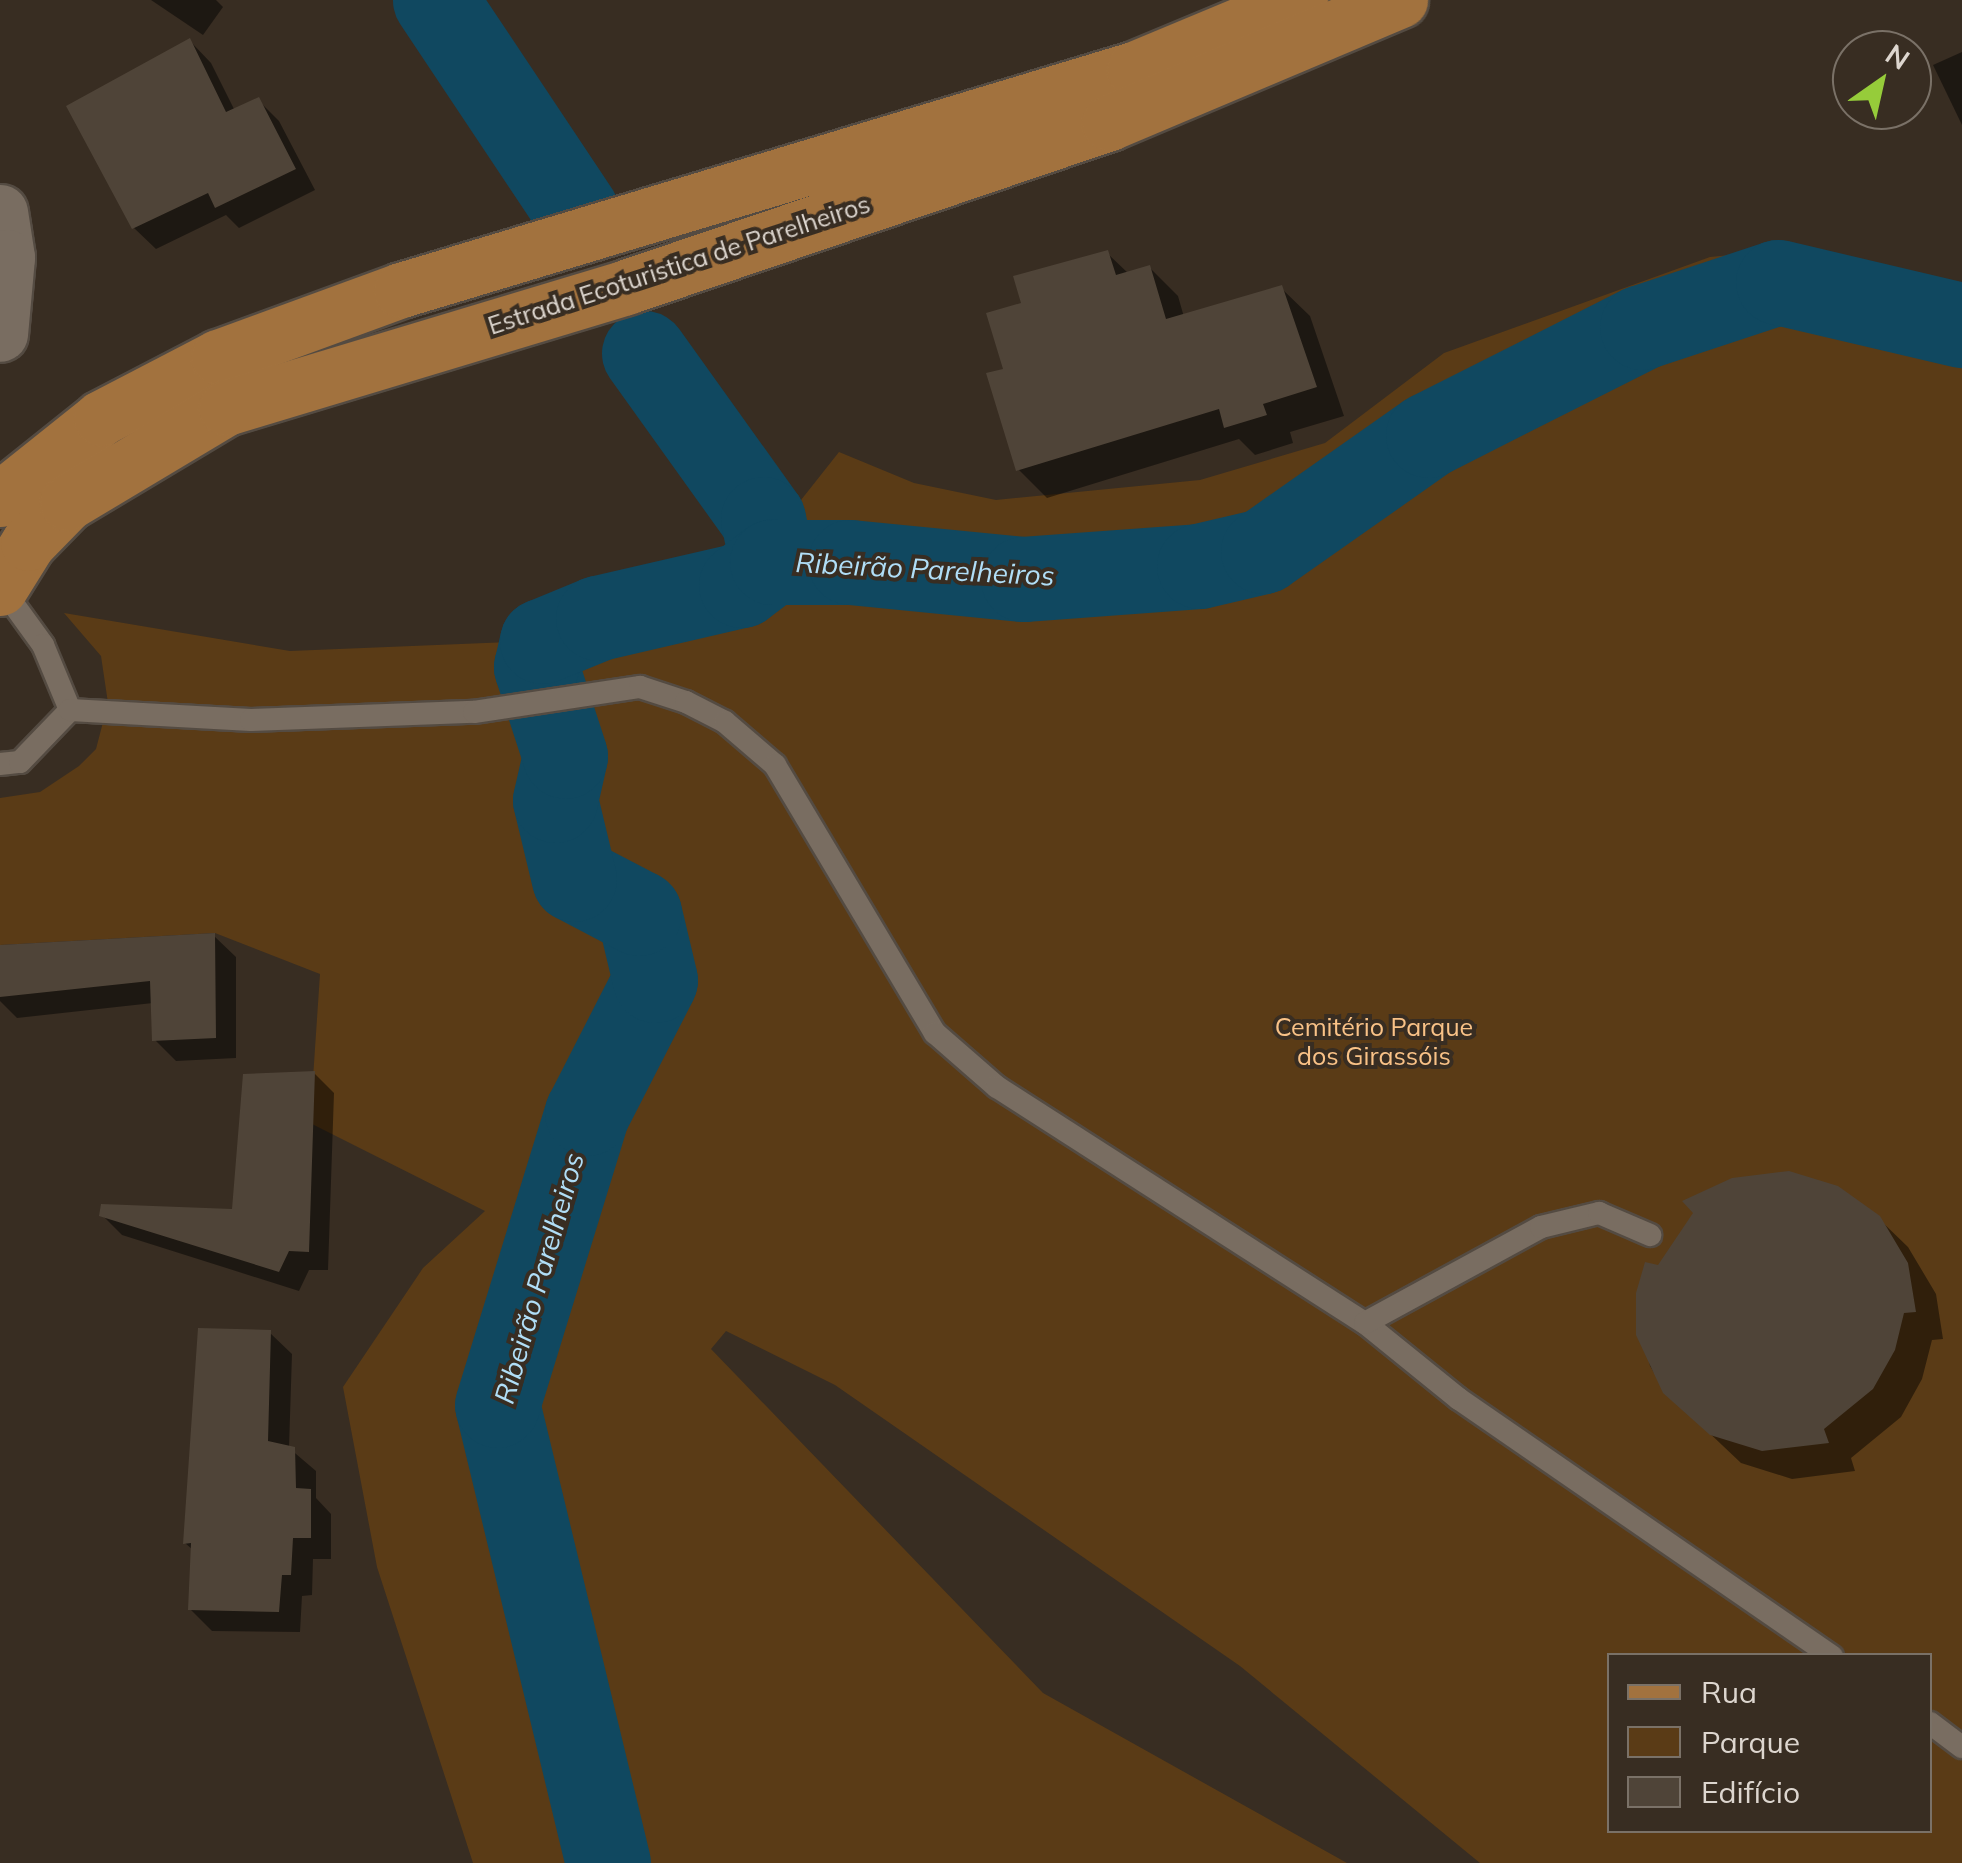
<!DOCTYPE html>
<meta charset="utf-8">
<style>
body{margin:0}
#map{position:relative;width:1962px;height:1863px;overflow:hidden;background:#382d22;font-family:Mulish,sans-serif}
div>[style]{position:absolute}
.green>*{inset:0;background:#5a3b16}
.shadow>*{inset:0;background:#0007}
.river>*{height:85px;margin:-42.5px;padding:0 42.5px;transform-origin:42.5px;border-radius:42.5px;background:#104860}
.building>*{inset:0;background:#4f4438}
.roads{filter:drop-shadow(2px 0 #544b42) drop-shadow(-2px 0 #544b42) drop-shadow(0 2px #544b42) drop-shadow(0 -2px #544b42)}
.lane>*{height:22px;margin:-11px;padding:0 11px;transform-origin:11px;border-radius:11px;background:#796d61}
.secondary>*{height:55px;margin:-27.5px;padding:0 27.5px;transform-origin:27.5px;border-radius:27.5px;background:#796d61}
.primary>*{height:55px;margin:-27.5px;padding:0 27.5px;transform-origin:27.5px;border-radius:27.5px;background:#a2723e}
span{translate:-50% -50%;white-space:nowrap;text-align:center;line-height:1.15;-webkit-text-stroke:8px #382d22;paint-order:stroke}
.street-label{font-size:25px;color:#ddd6cf}
.park-label{font-size:25px;color:#f9c287}
.water-label{font-size:28px;color:#b0def7;font-style:italic}
.legend{position:absolute;left:1607px;top:1653px;width:325px;height:180px;box-sizing:border-box;background:#382d22;border:2px solid #7a7167;margin:0;padding:12px 18px;list-style:none;font-size:30px;color:#ddd6cf}
.legend li{display:flex;align-items:center;gap:20px;height:50px}
.legend b{width:50px;border:2px solid #7a7167}
.north{position:absolute;left:1832px;top:30px;width:100px;height:100px;box-sizing:border-box;background:#382d22;border:2px solid #7a7167;border-radius:50%;rotate:34deg;font-size:28px;font-weight:700;line-height:40px;text-align:center;color:#ddd6cf}
.north::after{content:'';display:block;margin:auto;width:35px;height:45px;background:#96cc3a;clip-path:polygon(50% 0,100% 100%,50% 72%,0 100%)}
</style>
<div id="map">
<div class="green">
<i style="clip-path:polygon(evenodd,1802px 248px,1916px 299px,1962px 295px,1962px 1863px,1480px 1863px,1240px 1666px,835px 1385px,726px 1331px,711px 1349px,1043px 1693px,1347px 1863px,473px 1863px,377px 1567px,343px 1387px,423px 1268px,485px 1211px,310px 1123px,320px 974px,215px 933px,0 945px,0 798px,40px 792px,79px 766px,96px 749px,108px 703px,101px 656px,64px 613px,290px 651px,511px 642px,547px 609px,572px 597px,618px 584px,683px 578px,767px 543px,839px 452px,914px 483px,996px 500px,1200px 480px,1325px 443px,1444px 353px,1710px 257px,1802px 248px,1610px 1656px,1930px 1656px,1930px 1830px,1610px 1830px,1610px 1656px)"></i>
</div>
<div class="shadow">
<i style="clip-path:polygon(151px 0,216px 0,223px 7px,203px 35px)"></i>
<i style="clip-path:polygon(190px 41px,211px 63px,235px 111px,258px 100px,279px 121px,315px 190px,239px 228px,226px 215px,156px 249px,134px 228px)"></i>
<i style="clip-path:polygon(1962px 52px,1962px 125px,1933px 65px)"></i>
<i style="clip-path:polygon(1107px 253px,1129px 274px,1150px 268px,1178px 296px,1184px 317px,1281px 288px,1310px 316px,1344px 416px,1290px 432px,1293px 443px,1255px 455px,1239px 439px,1047px 498px,1018px 469px,1006px 370px,1024px 305px)"></i>
<i style="clip-path:polygon(214px 936px,236px 957px,236px 1058px,176px 1061px,155px 1040px,153px 1003px,17px 1018px,0 1001px,0 947px)"></i>
<i style="clip-path:polygon(314px 1073px,334px 1093px,328px 1270px,309px 1270px,299px 1291px,122px 1235px,102px 1215px,234px 1212px)"></i>
<i style="clip-path:polygon(1878px 1218px,1908px 1247px,1936px 1294px,1943px 1339px,1932px 1340px,1922px 1379px,1901px 1417px,1851px 1458px,1855px 1471px,1792px 1479px,1741px 1463px,1665px 1391px,1650px 1366px,1637px 1307px,1659px 1268px)"></i>
<i style="clip-path:polygon(270px 1333px,292px 1354px,289px 1448px,316px 1471px,316px 1498px,331px 1514px,331px 1559px,313px 1559px,312px 1595px,302px 1596px,300px 1632px,212px 1631px,190px 1609px,193px 1550px,185px 1543px)"></i>
</div>
<div class="river">
<i style="left:435px;top:0;width:256px;rotate:56.3deg"></i>
<i style="left:644px;top:353px;width:204px;rotate:54.4deg"></i>
<i style="left:763px;top:519px;width:44px;rotate:78.2deg"></i>
<i style="left:608px;top:1863px;width:471px;rotate:-103.6deg"></i>
<i style="left:497px;top:1405px;width:306px;rotate:-72.9deg"></i>
<i style="left:587px;top:1113px;width:149px;rotate:-62.9deg"></i>
<i style="left:655px;top:980px;width:69px;rotate:-103.4deg"></i>
<i style="left:639px;top:913px;width:73px;rotate:-152.4deg"></i>
<i style="left:574px;top:879px;width:81px;rotate:-103.5deg"></i>
<i style="left:555px;top:800px;width:45px;rotate:-77.2deg"></i>
<i style="left:565px;top:756px;width:94px;rotate:-108deg"></i>
<i style="left:536px;top:667px;width:27px;rotate:-77deg"></i>
<i style="left:542px;top:641px;width:61px;rotate:-22.3deg"></i>
<i style="left:598px;top:618px;width:147px;rotate:-13deg"></i>
<i style="left:741px;top:585px;width:39px;rotate:-37deg"></i>
<i style="left:772px;top:562px;width:78px"></i>
<i style="left:850px;top:562px;width:174px;rotate:5.6deg"></i>
<i style="left:1023px;top:579px;width:176px;rotate:-4.2deg"></i>
<i style="left:1199px;top:566px;width:66px;rotate:-13.2deg"></i>
<i style="left:1263px;top:551px;width:202px;rotate:-35.1deg"></i>
<i style="left:1428px;top:435px;width:240px;rotate:-26.8deg"></i>
<i style="left:1642px;top:327px;width:143px;rotate:-18.3deg"></i>
<i style="left:1778px;top:282px;width:189px;rotate:13.2deg"></i>
</div>
<div class="building">
<i style="clip-path:polygon(190px 38px,226px 112px,259px 97px,296px 169px,215px 208px,208px 193px,132px 229px,66px 106px)"></i>
<i style="clip-path:polygon(1108px 250px,1116px 275px,1150px 265px,1166px 319px,1282px 285px,1317px 387px,1263px 404px,1267px 415px,1224px 428px,1219px 409px,1016px 471px,986px 373px,1003px 369px,986px 313px,1021px 303px,1013px 276px)"></i>
<i style="clip-path:polygon(215px 933px,216px 1038px,152px 1041px,150px 981px,0 997px,0 945px)"></i>
<i style="clip-path:polygon(315px 1071px,309px 1252px,289px 1251px,279px 1272px,99px 1216px,101px 1204px,232px 1209px,243px 1074px)"></i>
<i style="clip-path:polygon(1789px 1171px,1838px 1186px,1880px 1216px,1908px 1263px,1916px 1312px,1904px 1313px,1895px 1350px,1873px 1389px,1824px 1429px,1829px 1443px,1762px 1451px,1710px 1435px,1663px 1393px,1636px 1335px,1636px 1293px,1645px 1262px,1658px 1265px,1693px 1213px,1682px 1201px,1732px 1178px)"></i>
<i style="clip-path:polygon(198px 1328px,271px 1330px,268px 1441px,295px 1447px,296px 1488px,311px 1489px,311px 1538px,293px 1538px,291px 1575px,282px 1575px,279px 1612px,188px 1610px,191px 1543px,183px 1544px)"></i>
</div>
<div class="roads">
<div class="lane">
<i style="left:1px;top:587px;width:72px;rotate:54.1deg"></i>
<i style="left:43px;top:645px;width:70px;rotate:67.4deg"></i>
<i style="left:0;top:764px;width:20px;rotate:-6deg"></i>
<i style="left:20px;top:762px;width:72px;rotate:-46.1deg"></i>
<i style="left:70px;top:710px;width:181px;rotate:3.2deg"></i>
<i style="left:251px;top:720px;width:223px;rotate:-2.1deg"></i>
<i style="left:474px;top:712px;width:168px;rotate:-8.6deg"></i>
<i style="left:640px;top:687px;width:48px;rotate:18.1deg"></i>
<i style="left:686px;top:702px;width:44px;rotate:27.1deg"></i>
<i style="left:725px;top:722px;width:66px;rotate:40.7deg"></i>
<i style="left:775px;top:765px;width:312px;rotate:59.2deg"></i>
<i style="left:935px;top:1033px;width:82px;rotate:41.1deg"></i>
<i style="left:997px;top:1087px;width:437px;rotate:32.7deg"></i>
<i style="left:1365px;top:1323px;width:121px;rotate:39deg"></i>
<i style="left:1459px;top:1399px;width:453px;rotate:34.6deg"></i>
<i style="left:1365px;top:1323px;width:200px;rotate:-28.6deg"></i>
<i style="left:1541px;top:1227px;width:60px;rotate:-13.6deg"></i>
<i style="left:1599px;top:1213px;width:56px;rotate:23.3deg"></i>
<i style="left:1930px;top:1723px;width:40px;rotate:37deg"></i>
</div>
<div class="secondary">
<i style="left:0;top:212px;width:46px;rotate:81.2deg"></i>
<i style="left:7px;top:257px;width:77px;rotate:95.2deg"></i>
</div>
<div class="primary">
<i style="left:0;top:499px;width:129px;rotate:-38.7deg"></i>
<i style="left:101px;top:418px;width:132px;rotate:-27.5deg"></i>
<i style="left:218px;top:357px;width:195px;rotate:-20.1deg"></i>
<i style="left:401px;top:290px;width:766px;rotate:-16.78deg"></i>
<i style="left:1134px;top:69px;width:180px;rotate:-22.6deg"></i>
<i style="left:0;top:588px;width:53px;rotate:-58.1deg"></i>
<i style="left:28px;top:543px;width:56px;rotate:-45.7deg"></i>
<i style="left:67px;top:503px;width:185px;rotate:-30.9deg"></i>
<i style="left:226px;top:408px;width:418px;rotate:-16.8deg"></i>
<i style="left:626px;top:287px;width:510px;rotate:-18.75deg"></i>
<i style="left:1109px;top:123px;width:316px;rotate:-22.9deg"></i>
</div>
</div>
<div class="street-label">
<span style="left:679px;top:265px;rotate:-18deg">Estrada Ecoturistica de Parelheiros</span>
</div>
<div class="park-label">
<span style="left:1374px;top:1042px">Cemitério Parque<br>dos Girassóis</span>
</div>
<div class="water-label">
<span style="left:925px;top:569px;rotate:3deg">Ribeirão Parelheiros</span>
<span style="left:539px;top:1278px;rotate:-74deg">Ribeirão Parelheiros</span>
</div>
<ul class="legend">
<li><b style="height:12px;background:#a2723e"></b>Rua</li>
<li><b style="height:28px;background:#5a3b16"></b>Parque</li>
<li><b style="height:28px;background:#4f4438"></b>Edifício</li>
</ul>
<div class="north">N</div>
</div>
